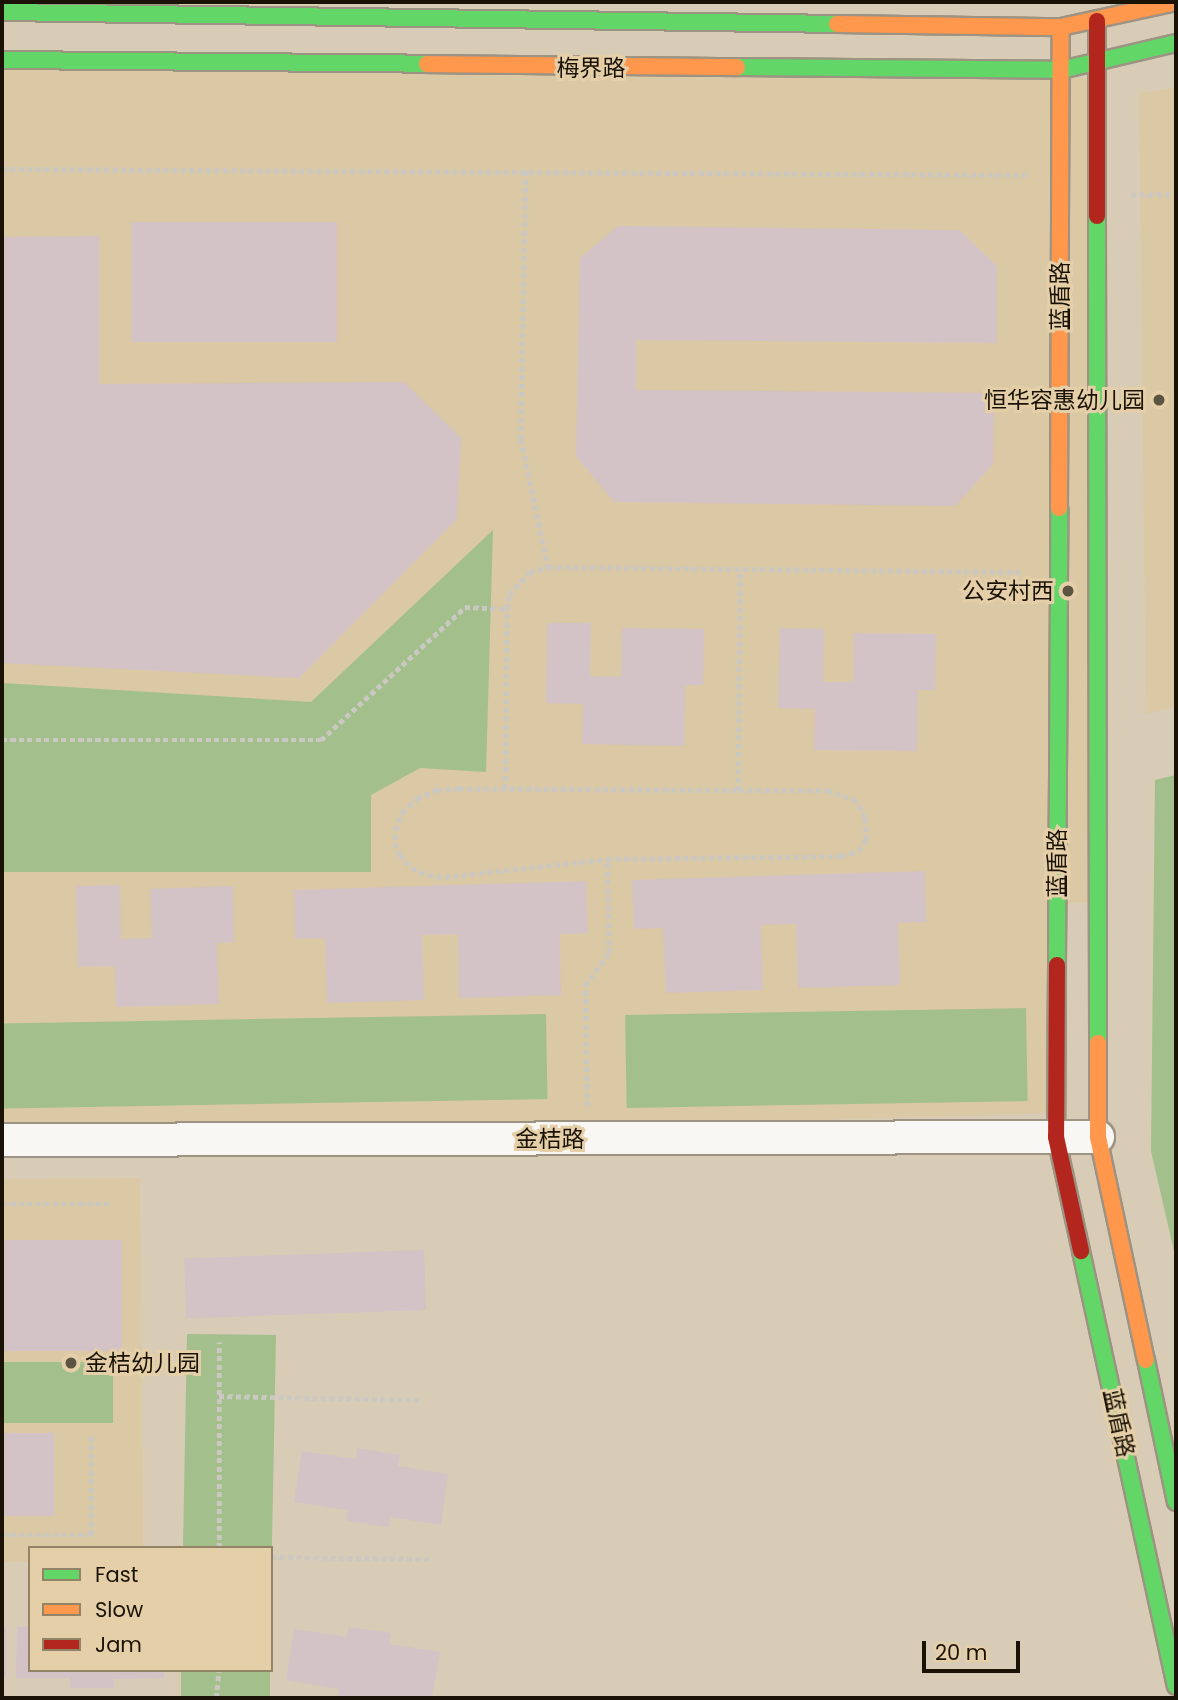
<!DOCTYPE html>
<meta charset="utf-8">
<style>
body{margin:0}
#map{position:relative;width:1178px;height:1700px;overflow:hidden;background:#d8ccb6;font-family:Poppins,"Noto Sans SC",sans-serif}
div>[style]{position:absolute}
.built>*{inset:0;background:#dbc8a5}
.green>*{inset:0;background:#a2bf8c;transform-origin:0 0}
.building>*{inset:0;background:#d3c2c6;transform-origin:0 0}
.path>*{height:4.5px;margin-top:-2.25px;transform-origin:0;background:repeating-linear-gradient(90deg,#cbc8c2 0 5px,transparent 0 8.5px)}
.roads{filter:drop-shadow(2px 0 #9d9383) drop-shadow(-2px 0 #9d9383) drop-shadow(0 2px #9d9383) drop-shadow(0 -2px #9d9383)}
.street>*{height:32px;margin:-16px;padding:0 16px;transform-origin:16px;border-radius:16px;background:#f9f7f4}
.fast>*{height:16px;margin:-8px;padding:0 8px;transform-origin:8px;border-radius:8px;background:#63d668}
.slow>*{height:16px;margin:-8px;padding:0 8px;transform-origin:8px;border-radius:8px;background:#ff974d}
.jam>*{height:16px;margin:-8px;padding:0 8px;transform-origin:8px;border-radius:8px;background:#b3261e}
.dots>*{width:19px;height:19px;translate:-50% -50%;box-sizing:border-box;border:4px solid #e5cfa9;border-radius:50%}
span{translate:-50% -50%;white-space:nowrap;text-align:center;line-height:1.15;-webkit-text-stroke:6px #e5cfa9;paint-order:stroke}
.street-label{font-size:23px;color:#1a1305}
.poi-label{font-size:23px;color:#1a1305}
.right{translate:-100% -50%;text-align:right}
.left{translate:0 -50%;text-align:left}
.frame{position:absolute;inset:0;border:4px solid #1a1305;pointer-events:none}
.legend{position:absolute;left:28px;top:1546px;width:245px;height:126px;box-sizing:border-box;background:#e5cfa9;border:2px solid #948467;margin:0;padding:9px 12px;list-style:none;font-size:21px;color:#1a1305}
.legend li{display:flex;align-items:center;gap:14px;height:35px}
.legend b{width:35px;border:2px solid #948467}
.scale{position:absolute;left:922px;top:1641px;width:98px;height:32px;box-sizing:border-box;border:4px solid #1a1305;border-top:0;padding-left:9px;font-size:21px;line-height:24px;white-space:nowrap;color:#1a1305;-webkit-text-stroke:5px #e5cfa9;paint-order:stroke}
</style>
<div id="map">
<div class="built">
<i style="clip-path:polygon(2px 60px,1101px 78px,1104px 901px,1062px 904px,1062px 1113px,2px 1143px)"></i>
<i style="clip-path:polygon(1176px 88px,1176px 707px,1146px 714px,1139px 93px)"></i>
<i style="clip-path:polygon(140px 1178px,143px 1548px,30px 1548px,30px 1562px,2px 1562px,2px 1179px)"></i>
</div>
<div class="green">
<i style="clip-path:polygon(493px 530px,486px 772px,420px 768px,371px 795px,371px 872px,2px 872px,2px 683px,311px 702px)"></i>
<i style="clip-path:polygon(1176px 775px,1176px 1260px,1151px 1151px,1155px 780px)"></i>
<i style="left:1026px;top:1008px;width:93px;height:401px;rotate:89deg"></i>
<i style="left:546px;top:1014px;width:85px;height:544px;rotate:89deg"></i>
<i style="clip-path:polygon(187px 1334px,276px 1335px,271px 1595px,271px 1548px,183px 1548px)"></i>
<i style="left:2px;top:1362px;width:111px;height:61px"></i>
<i style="left:181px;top:1670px;width:89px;height:28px"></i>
</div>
<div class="building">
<i style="left:337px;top:222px;width:120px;height:205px;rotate:90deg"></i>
<i style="clip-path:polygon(618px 226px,959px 230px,997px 266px,997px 343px,636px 340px,636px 390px,994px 393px,993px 464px,955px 506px,614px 502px,576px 456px,580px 258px)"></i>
<i style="clip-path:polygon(99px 236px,99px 384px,404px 382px,461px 438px,457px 519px,299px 678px,2px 663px,2px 237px)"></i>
<i style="clip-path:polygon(547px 623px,591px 623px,590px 676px,621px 677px,622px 628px,704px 629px,703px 685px,685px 685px,684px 746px,582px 744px,583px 704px,546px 703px)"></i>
<i style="clip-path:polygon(780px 628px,824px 629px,823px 682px,853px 682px,854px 633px,936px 634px,935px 690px,918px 690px,917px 751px,814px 750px,815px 709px,778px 708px)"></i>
<i style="clip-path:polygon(925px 871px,926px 922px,898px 923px,900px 985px,798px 988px,796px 924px,761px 925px,763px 990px,666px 993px,663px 928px,634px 929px,632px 880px)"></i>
<i style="clip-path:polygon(586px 881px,588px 933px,560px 934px,561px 995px,459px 998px,458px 934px,422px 935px,424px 1000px,327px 1003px,325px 938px,295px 939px,294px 890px)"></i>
<i style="clip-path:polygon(120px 885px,121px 939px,152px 938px,150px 889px,233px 886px,234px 942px,217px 943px,219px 1004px,116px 1007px,115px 966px,78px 967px,76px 886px)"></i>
<i style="left:2px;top:1240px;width:120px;height:111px"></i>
<i style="left:424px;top:1250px;width:60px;height:240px;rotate:88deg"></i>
<i style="left:2px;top:1433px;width:52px;height:83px"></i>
<i style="clip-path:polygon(357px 1448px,400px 1455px,398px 1466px,448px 1474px,441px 1525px,391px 1517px,389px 1527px,346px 1521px,348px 1510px,294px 1502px,302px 1451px,356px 1459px)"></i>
<i style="left:2px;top:1626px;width:4px;height:52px"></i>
<i style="clip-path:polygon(17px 1627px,30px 1627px,30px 1670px,164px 1670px,164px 1678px,114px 1679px,114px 1688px,70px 1688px,70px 1678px,16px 1678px)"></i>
<i style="clip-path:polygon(349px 1627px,391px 1633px,389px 1644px,440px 1652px,432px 1698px,337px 1698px,339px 1689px,286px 1680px,294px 1629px,347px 1637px)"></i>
</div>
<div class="path">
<i style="left:2px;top:169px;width:1024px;rotate:0.34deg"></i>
<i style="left:526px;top:171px;width:268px;rotate:91.1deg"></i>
<i style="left:521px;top:439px;width:131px;rotate:78.1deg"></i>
<i style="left:1131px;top:195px;width:45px;rotate:-1.3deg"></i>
<i style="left:2px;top:740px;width:319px"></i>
<i style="left:321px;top:740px;width:196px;rotate:-42.7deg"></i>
<i style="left:465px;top:607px;width:42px;rotate:2.7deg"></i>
<i style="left:505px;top:789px;width:180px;rotate:-89.4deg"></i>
<i style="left:507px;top:609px;width:15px;rotate:-82deg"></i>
<i style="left:509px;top:594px;width:30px;rotate:-46deg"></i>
<i style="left:530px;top:572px;width:19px;rotate:-16deg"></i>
<i style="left:548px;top:567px;width:475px;rotate:0.6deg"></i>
<i style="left:738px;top:791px;width:222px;rotate:-89.5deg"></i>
<i style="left:587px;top:1106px;width:121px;rotate:-90.9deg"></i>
<i style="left:585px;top:985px;width:40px;rotate:-53deg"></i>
<i style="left:609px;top:953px;width:94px;rotate:-91.2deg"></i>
<i style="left:607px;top:859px;width:234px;rotate:-0.7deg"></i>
<i style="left:841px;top:856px;width:18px;rotate:-16deg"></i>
<i style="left:858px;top:851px;width:14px;rotate:-54deg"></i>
<i style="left:866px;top:840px;width:22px;rotate:-93deg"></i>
<i style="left:865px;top:818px;width:19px;rotate:-118deg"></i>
<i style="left:856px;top:801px;width:29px;rotate:-160deg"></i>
<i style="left:829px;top:791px;width:370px;rotate:-179.7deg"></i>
<i style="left:459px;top:789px;width:22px;rotate:177deg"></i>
<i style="left:437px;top:790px;width:20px;rotate:156deg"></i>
<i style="left:419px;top:798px;width:19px;rotate:141deg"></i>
<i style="left:404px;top:810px;width:17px;rotate:114deg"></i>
<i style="left:397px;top:826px;width:17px;rotate:97deg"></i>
<i style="left:395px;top:843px;width:13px;rotate:67deg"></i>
<i style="left:400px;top:855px;width:18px;rotate:47deg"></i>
<i style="left:412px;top:868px;width:17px;rotate:24deg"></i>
<i style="left:428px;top:875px;width:17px;rotate:7deg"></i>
<i style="left:445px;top:877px;width:163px;rotate:-6.3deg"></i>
<i style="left:2px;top:1204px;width:110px"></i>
<i style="left:219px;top:1396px;width:204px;rotate:1.1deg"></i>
<i style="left:2px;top:1535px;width:89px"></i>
<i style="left:91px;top:1535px;width:101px;rotate:-90deg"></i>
<i style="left:219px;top:1548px;width:206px;rotate:-90deg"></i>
<i style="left:271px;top:1557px;width:158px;rotate:0.7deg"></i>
<i style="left:216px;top:1698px;width:28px;rotate:-84deg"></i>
</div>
<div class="roads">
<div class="street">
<i style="left:2px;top:1140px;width:1096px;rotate:-0.16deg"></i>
</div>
<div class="fast">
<i style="left:2px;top:12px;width:835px;rotate:0.82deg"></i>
<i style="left:2px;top:60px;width:425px;rotate:0.5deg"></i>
<i style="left:737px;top:67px;width:324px;rotate:0.5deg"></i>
<i style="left:1061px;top:70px;width:118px;rotate:-13.2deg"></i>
<i style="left:1097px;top:216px;width:827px;rotate:89.93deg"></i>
<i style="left:1057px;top:965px;width:457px;rotate:-89.7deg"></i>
<i style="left:1081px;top:1251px;width:445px;rotate:77.7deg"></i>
<i style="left:1146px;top:1360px;width:145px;rotate:78.1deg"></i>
</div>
<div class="slow">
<i style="left:837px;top:24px;width:224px;rotate:0.8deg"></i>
<i style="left:1061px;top:27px;width:118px;rotate:-12.3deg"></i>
<i style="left:427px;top:64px;width:310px;rotate:0.6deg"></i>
<i style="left:1059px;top:508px;width:481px;rotate:-89.8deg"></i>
<i style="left:1098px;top:1043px;width:94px;rotate:90deg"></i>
<i style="left:1098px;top:1137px;width:228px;rotate:77.9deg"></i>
</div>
<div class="jam">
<i style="left:1097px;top:21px;width:195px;rotate:90deg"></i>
<i style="left:1057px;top:965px;width:172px;rotate:90.3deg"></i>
<i style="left:1056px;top:1137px;width:117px;rotate:77.6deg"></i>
</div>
</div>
<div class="dots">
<i style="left:1159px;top:400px;background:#5c5443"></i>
<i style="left:1068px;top:591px;background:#5c5443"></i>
<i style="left:71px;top:1363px;background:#5c5443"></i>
</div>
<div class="street-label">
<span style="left:591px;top:68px">梅界路</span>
<span style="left:1060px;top:296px;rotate:-90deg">蓝盾路</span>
<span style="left:1057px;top:863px;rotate:-90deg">蓝盾路</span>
<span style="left:550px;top:1139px">金桔路</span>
<span style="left:1119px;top:1423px;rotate:78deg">蓝盾路</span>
</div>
<div class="poi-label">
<span class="right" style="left:1145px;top:400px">恒华容惠幼儿园</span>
<span class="right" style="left:1054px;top:591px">公安村西</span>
<span class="left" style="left:85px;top:1363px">金桔幼儿园</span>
</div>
<div class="frame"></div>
<ul class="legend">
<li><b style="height:9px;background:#63d668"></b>Fast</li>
<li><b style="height:9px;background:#ff974d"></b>Slow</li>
<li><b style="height:9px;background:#b3261e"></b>Jam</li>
</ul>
<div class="scale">20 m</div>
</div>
